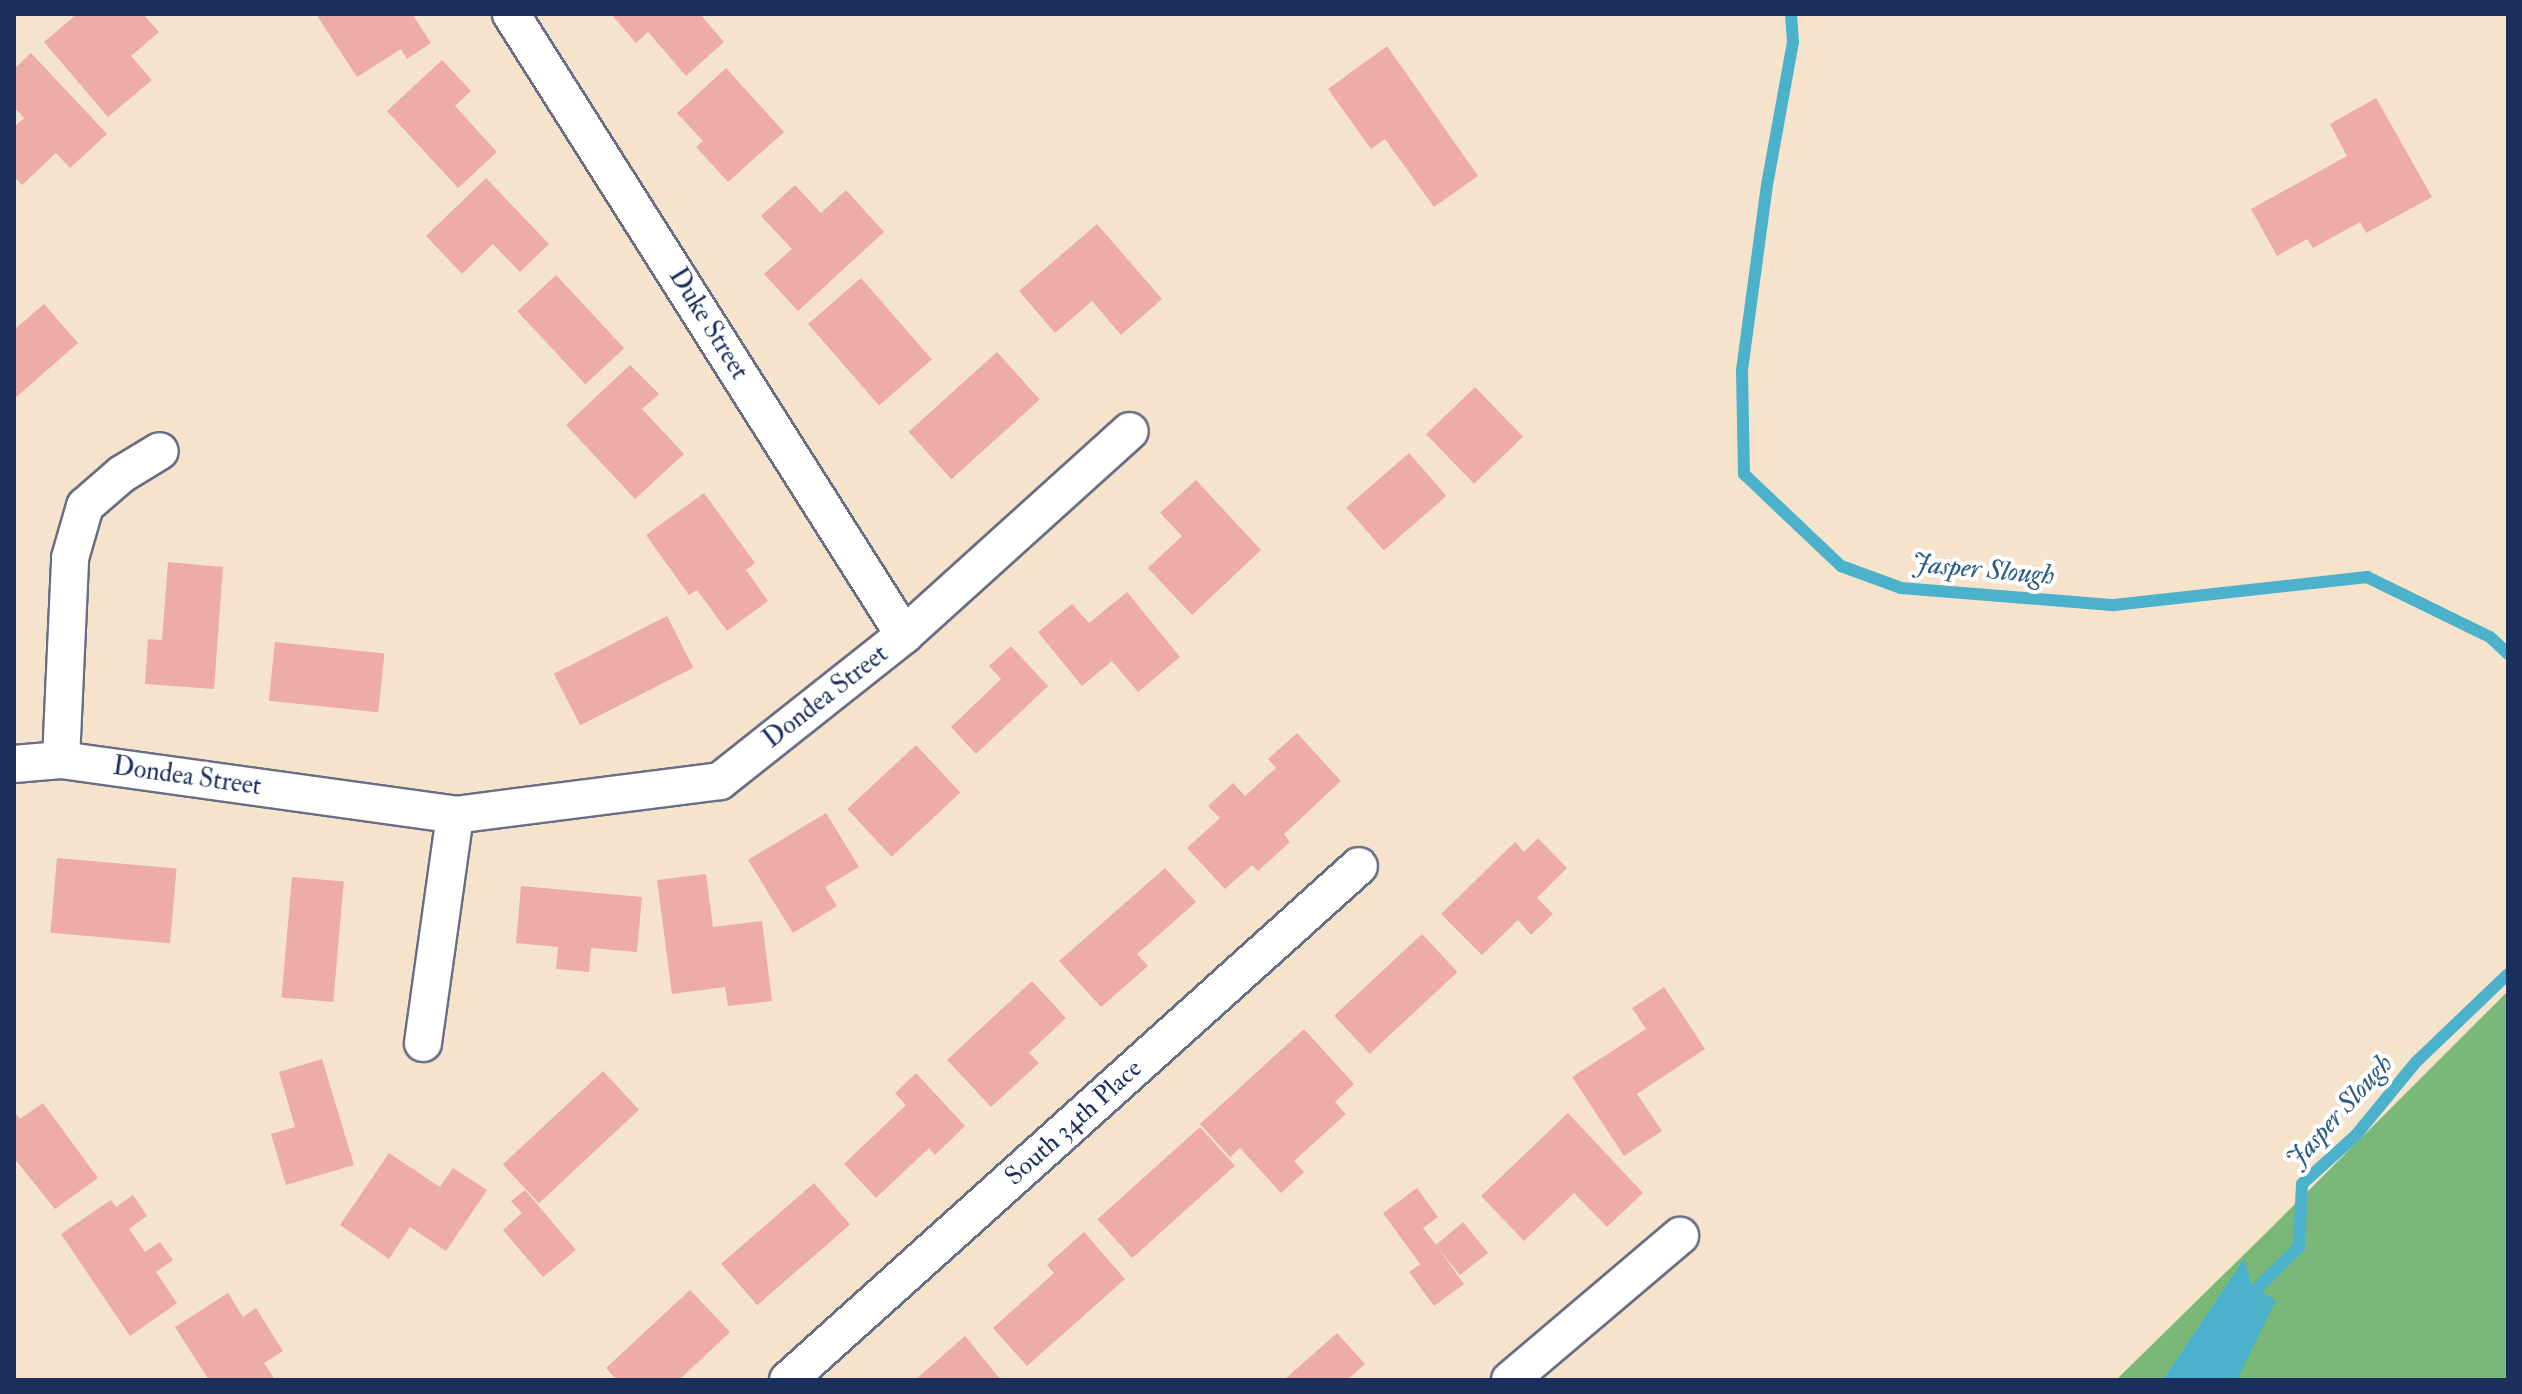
<!DOCTYPE html>
<style>
body{margin:0}
#map{position:relative;width:2522px;height:1394px;overflow:hidden;background:#f6e3cc;font-family:"IM FELL Double Pica",serif}
div>[style]{position:absolute}
.forest>*{inset:0;background:#7ab879}
.water>*{inset:0;background:#4cb1cb}
.stream>*{height:12px;margin:-6px;padding:0 6px;transform-origin:6px;border-radius:6px;background:#4cb1cb}
.building>*{inset:0;background:#eeada4;transform-origin:0 0}
.roads{filter:drop-shadow(2px 0 #686e84) drop-shadow(-2px 0 #686e84) drop-shadow(0 2px #686e84) drop-shadow(0 -2px #686e84)}
.minor>*{height:36px;margin:-18px;padding:0 18px;transform-origin:18px;border-radius:18px;background:#fff}
span{translate:-50% -50%;white-space:nowrap;text-align:center;line-height:1.15;-webkit-text-stroke:8px #fff;paint-order:stroke}
.street-label{font-size:26px;color:#1b2f5e}
.water-label{font-size:28px;color:#2c5c84;font-style:italic}
.frame{position:absolute;inset:0;border:16px solid #1b2f5e;pointer-events:none}
</style>
<div id="map">
<div class="forest">
<i style="clip-path:polygon(2508px 991px,2508px 1380px,2116px 1380px,2270px 1229px)"></i>
</div>
<div class="water">
<i style="clip-path:polygon(2244px 1259px,2252px 1287px,2276px 1300px,2237px 1380px,2163px 1380px)"></i>
</div>
<div class="stream">
<i style="left:1791px;top:14px;width:28px;rotate:86deg"></i>
<i style="left:1793px;top:42px;width:145px;rotate:100.3deg"></i>
<i style="left:1767px;top:185px;width:188px;rotate:97.7deg"></i>
<i style="left:1742px;top:371px;width:103px;rotate:88.9deg"></i>
<i style="left:1744px;top:474px;width:134px;rotate:43.5deg"></i>
<i style="left:1841px;top:566px;width:64px;rotate:20.1deg"></i>
<i style="left:1901px;top:588px;width:214px;rotate:4.6deg"></i>
<i style="left:2114px;top:605px;width:255px;rotate:-6.3deg"></i>
<i style="left:2367px;top:577px;width:137px;rotate:26deg"></i>
<i style="left:2490px;top:637px;width:25px;rotate:43deg"></i>
<i style="left:2246px;top:1299px;width:74px;rotate:-44.5deg"></i>
<i style="left:2299px;top:1247px;width:63px;rotate:-87.3deg"></i>
<i style="left:2302px;top:1184px;width:73px;rotate:-42.2deg"></i>
<i style="left:2356px;top:1135px;width:94px;rotate:-50.6deg"></i>
<i style="left:2416px;top:1062px;width:127px;rotate:-43.7deg"></i>
</div>
<div class="building">
<i style="clip-path:polygon(77px 14px,143px 14px,159px 32px,131px 56px,152px 80px,108px 117px,44px 42px)"></i>
<i style="clip-path:polygon(316px 14px,412px 14px,431px 43px,407px 59px,401px 49px,357px 77px)"></i>
<i style="clip-path:polygon(611px 14px,700px 14px,724px 42px,686px 76px,648px 32px,636px 43px)"></i>
<i style="clip-path:polygon(1387px 46px,1478px 176px,1434px 207px,1385px 139px,1371px 149px,1328px 89px)"></i>
<i style="clip-path:polygon(31px 53px,107px 134px,70px 168px,56px 153px,22px 185px,14px 177px,14px 127px,24px 118px,14px 107px,14px 69px)"></i>
<i style="clip-path:polygon(442px 60px,471px 91px,455px 106px,497px 152px,458px 188px,387px 111px)"></i>
<i style="clip-path:polygon(726px 68px,784px 132px,728px 182px,696px 147px,703px 141px,677px 113px)"></i>
<i style="clip-path:polygon(2376px 98px,2432px 197px,2366px 233px,2360px 222px,2313px 248px,2307px 239px,2277px 256px,2251px 209px,2347px 156px,2330px 124px)"></i>
<i style="clip-path:polygon(486px 178px,549px 244px,520px 272px,493px 244px,462px 274px,426px 236px)"></i>
<i style="clip-path:polygon(795px 185px,821px 213px,846px 190px,884px 232px,798px 311px,764px 274px,792px 249px,761px 216px)"></i>
<i style="clip-path:polygon(1097px 224px,1162px 299px,1121px 335px,1092px 301px,1055px 333px,1019px 291px)"></i>
<i style="left:556px;top:275px;width:100px;height:53px;rotate:47deg"></i>
<i style="left:861px;top:278px;width:108px;height:70px;rotate:49deg"></i>
<i style="clip-path:polygon(44px 304px,78px 343px,14px 399px,14px 330px)"></i>
<i style="left:997px;top:352px;width:64px;height:119px;rotate:48deg"></i>
<i style="clip-path:polygon(630px 365px,659px 394px,642px 409px,684px 454px,635px 499px,566px 425px)"></i>
<i style="left:1475px;top:387px;width:69px;height:68px;rotate:46deg"></i>
<i style="left:1409px;top:453px;width:57px;height:83px;rotate:49deg"></i>
<i style="clip-path:polygon(1196px 480px,1261px 550px,1192px 615px,1148px 568px,1182px 536px,1160px 513px)"></i>
<i style="clip-path:polygon(704px 493px,755px 563px,746px 570px,768px 601px,727px 631px,697px 590px,689px 595px,646px 535px)"></i>
<i style="clip-path:polygon(168px 562px,223px 567px,214px 689px,145px 684px,148px 639px,162px 640px)"></i>
<i style="clip-path:polygon(1127px 592px,1180px 657px,1138px 692px,1112px 661px,1082px 686px,1038px 632px,1072px 604px,1089px 623px)"></i>
<i style="left:667px;top:616px;width:58px;height:127px;rotate:63deg"></i>
<i style="left:275px;top:642px;width:110px;height:59px;rotate:6deg"></i>
<i style="clip-path:polygon(1011px 646px,1048px 686px,976px 754px,951px 727px,1001px 679px,989px 666px)"></i>
<i style="clip-path:polygon(1297px 733px,1341px 781px,1284px 834px,1290px 842px,1258px 871px,1252px 865px,1225px 889px,1187px 848px,1220px 818px,1208px 806px,1233px 783px,1245px 796px,1276px 768px,1268px 759px)"></i>
<i style="left:916px;top:745px;width:65px;height:94px;rotate:47deg"></i>
<i style="clip-path:polygon(826px 813px,859px 867px,825px 887px,837px 906px,793px 933px,748px 860px)"></i>
<i style="clip-path:polygon(1538px 838px,1567px 868px,1537px 898px,1553px 914px,1531px 935px,1518px 920px,1482px 955px,1441px 914px,1515px 842px,1524px 852px)"></i>
<i style="left:57px;top:858px;width:120px;height:75px;rotate:5deg"></i>
<i style="clip-path:polygon(1165px 868px,1196px 902px,1137px 954px,1148px 966px,1101px 1007px,1059px 961px)"></i>
<i style="clip-path:polygon(706px 874px,713px 927px,762px 921px,772px 1001px,728px 1006px,725px 987px,672px 994px,657px 880px)"></i>
<i style="left:292px;top:877px;width:52px;height:121px;rotate:5deg"></i>
<i style="clip-path:polygon(521px 886px,642px 897px,637px 952px,591px 948px,589px 972px,556px 969px,558px 947px,516px 943px)"></i>
<i style="left:1422px;top:934px;width:52px;height:120px;rotate:47deg"></i>
<i style="clip-path:polygon(1032px 981px,1066px 1018px,1029px 1053px,1039px 1063px,991px 1107px,947px 1060px)"></i>
<i style="clip-path:polygon(1664px 987px,1705px 1049px,1637px 1094px,1662px 1131px,1624px 1156px,1572px 1077px,1646px 1029px,1632px 1008px)"></i>
<i style="clip-path:polygon(1304px 1029px,1354px 1084px,1335px 1102px,1346px 1114px,1294px 1161px,1304px 1172px,1281px 1193px,1240px 1148px,1230px 1157px,1200px 1124px)"></i>
<i style="clip-path:polygon(322px 1059px,354px 1165px,286px 1185px,271px 1134px,295px 1127px,279px 1072px)"></i>
<i style="left:603px;top:1071px;width:53px;height:137px;rotate:47deg"></i>
<i style="clip-path:polygon(916px 1073px,965px 1126px,935px 1155px,929px 1148px,876px 1198px,844px 1164px,906px 1105px,895px 1093px)"></i>
<i style="clip-path:polygon(43px 1103px,98px 1178px,55px 1209px,14px 1158px,14px 1111px,20px 1119px)"></i>
<i style="clip-path:polygon(1568px 1113px,1643px 1193px,1607px 1227px,1574px 1193px,1524px 1241px,1481px 1196px)"></i>
<i style="left:1200px;top:1127px;width:52px;height:138px;rotate:48deg"></i>
<i style="clip-path:polygon(389px 1153px,440px 1187px,453px 1168px,487px 1190px,446px 1251px,410px 1227px,389px 1259px,340px 1225px)"></i>
<i style="left:814px;top:1183px;width:55px;height:123px;rotate:49deg"></i>
<i style="clip-path:polygon(1417px 1188px,1438px 1217px,1423px 1228px,1436px 1245px,1463px 1222px,1488px 1253px,1460px 1275px,1438px 1248px,1464px 1284px,1434px 1306px,1409px 1272px,1420px 1264px,1383px 1213px)"></i>
<i style="clip-path:polygon(525px 1190px,576px 1250px,543px 1277px,503px 1230px,522px 1213px,511px 1201px)"></i>
<i style="clip-path:polygon(133px 1195px,147px 1216px,129px 1229px,145px 1252px,160px 1242px,173px 1260px,156px 1272px,177px 1303px,130px 1336px,61px 1234px,111px 1200px,116px 1207px)"></i>
<i style="clip-path:polygon(1084px 1232px,1125px 1279px,1027px 1366px,993px 1328px,1054px 1273px,1047px 1265px)"></i>
<i style="clip-path:polygon(690px 1290px,730px 1332px,679px 1380px,617px 1380px,606px 1368px)"></i>
<i style="clip-path:polygon(228px 1293px,243px 1317px,256px 1308px,283px 1351px,264px 1363px,275px 1380px,209px 1380px,175px 1327px)"></i>
<i style="clip-path:polygon(1337px 1333px,1365px 1364px,1347px 1380px,1284px 1380px)"></i>
<i style="clip-path:polygon(965px 1336px,1001px 1380px,915px 1380px)"></i>
</div>
<div class="roads">
<div class="minor">
<i style="left:511px;top:14px;width:735px;rotate:57.67deg"></i>
<i style="left:61px;top:760px;width:202px;rotate:-87.4deg"></i>
<i style="left:70px;top:558px;width:54px;rotate:-73.9deg"></i>
<i style="left:85px;top:506px;width:49px;rotate:-40.9deg"></i>
<i style="left:122px;top:474px;width:44px;rotate:-31.2deg"></i>
<i style="left:14px;top:764px;width:47px;rotate:-4.9deg"></i>
<i style="left:61px;top:760px;width:398px;rotate:7.9deg"></i>
<i style="left:455px;top:815px;width:267px;rotate:-7.3deg"></i>
<i style="left:720px;top:781px;width:235px;rotate:-38.4deg"></i>
<i style="left:904px;top:635px;width:304px;rotate:-42.1deg"></i>
<i style="left:423px;top:1043px;width:230px;rotate:-82deg"></i>
<i style="left:788px;top:1380px;width:768px;rotate:-41.99deg"></i>
<i style="left:1510px;top:1380px;width:223px;rotate:-40.3deg"></i>
</div>
</div>
<div class="street-label">
<span style="left:708px;top:324px;rotate:58deg">Duke Street</span>
<span style="left:826px;top:697px;rotate:-38deg">Dondea Street</span>
<span style="left:187px;top:777px;rotate:8deg">Dondea Street</span>
<span style="left:1074px;top:1123px;rotate:-42deg">South 34th Place</span>
</div>
<div class="water-label">
<span style="left:1983px;top:570px;rotate:5deg">Jasper Slough</span>
<span style="left:2340px;top:1112px;rotate:-48deg">Jasper Slough</span>
</div>
<div class="frame"></div>
</div>
